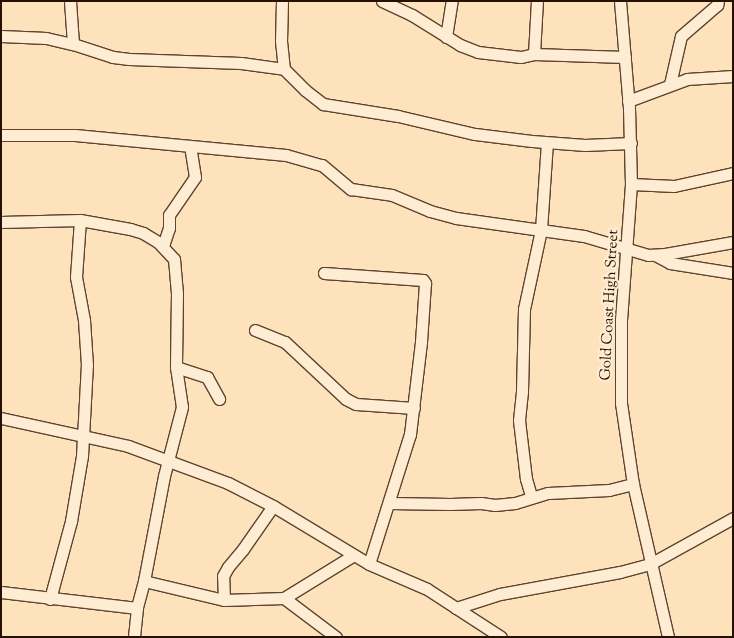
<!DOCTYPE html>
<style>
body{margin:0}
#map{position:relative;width:734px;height:638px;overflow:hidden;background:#fee2bc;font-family:"Sorts Mill Goudy",serif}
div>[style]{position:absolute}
.roads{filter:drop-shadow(1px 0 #5c4530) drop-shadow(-1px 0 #5c4530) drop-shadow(0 1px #5c4530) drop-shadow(0 -1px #5c4530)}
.minor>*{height:11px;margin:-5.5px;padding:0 5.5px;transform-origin:5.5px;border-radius:5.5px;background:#feecd3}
span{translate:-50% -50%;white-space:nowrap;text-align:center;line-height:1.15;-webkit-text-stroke:4.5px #feecd3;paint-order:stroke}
.street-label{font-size:15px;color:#261101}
.frame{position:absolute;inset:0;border:2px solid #261101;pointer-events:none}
</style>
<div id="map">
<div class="roads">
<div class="minor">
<i style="left:70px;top:1px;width:43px;rotate:86deg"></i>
<i style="left:282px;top:1px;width:40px;rotate:91.4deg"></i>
<i style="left:281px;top:41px;width:28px;rotate:84deg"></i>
<i style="left:284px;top:69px;width:30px;rotate:45deg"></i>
<i style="left:305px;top:90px;width:23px;rotate:38deg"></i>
<i style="left:323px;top:104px;width:76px;rotate:9.1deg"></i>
<i style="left:398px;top:116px;width:79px;rotate:13.2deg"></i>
<i style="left:475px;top:134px;width:57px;rotate:7deg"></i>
<i style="left:532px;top:141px;width:53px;rotate:4.3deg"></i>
<i style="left:585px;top:145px;width:46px;rotate:-2.5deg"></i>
<i style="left:382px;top:1px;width:33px;rotate:25deg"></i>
<i style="left:412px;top:15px;width:57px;rotate:32deg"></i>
<i style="left:460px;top:45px;width:19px;rotate:21deg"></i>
<i style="left:478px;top:52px;width:43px;rotate:6.6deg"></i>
<i style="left:521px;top:57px;width:13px;rotate:-13deg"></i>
<i style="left:534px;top:54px;width:91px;rotate:1.9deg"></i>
<i style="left:620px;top:1px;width:107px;rotate:85.2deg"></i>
<i style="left:629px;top:108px;width:76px;rotate:88.5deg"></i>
<i style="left:631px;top:184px;width:135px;rotate:94.2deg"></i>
<i style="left:621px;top:319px;width:84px;rotate:90deg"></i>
<i style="left:621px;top:403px;width:82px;rotate:81.6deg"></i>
<i style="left:633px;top:484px;width:157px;rotate:77.1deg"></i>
<i style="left:1px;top:36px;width:45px;rotate:2.5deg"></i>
<i style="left:46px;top:38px;width:28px;rotate:13deg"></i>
<i style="left:73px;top:44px;width:42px;rotate:18deg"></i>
<i style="left:113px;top:57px;width:16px;rotate:7deg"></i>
<i style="left:129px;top:59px;width:112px;rotate:2deg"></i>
<i style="left:241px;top:63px;width:43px;rotate:7.9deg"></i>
<i style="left:446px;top:37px;width:36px;rotate:-81deg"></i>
<i style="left:534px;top:54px;width:53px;rotate:-86.8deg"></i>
<i style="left:670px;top:84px;width:49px;rotate:-77.1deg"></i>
<i style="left:681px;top:36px;width:48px;rotate:-40.7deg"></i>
<i style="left:717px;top:5px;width:4px;rotate:-76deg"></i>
<i style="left:628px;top:101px;width:63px;rotate:-20.4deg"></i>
<i style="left:687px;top:79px;width:46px;rotate:-3.7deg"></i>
<i style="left:1px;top:135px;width:74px"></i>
<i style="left:75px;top:135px;width:212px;rotate:5.4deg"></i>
<i style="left:286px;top:155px;width:37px;rotate:16deg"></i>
<i style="left:322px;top:165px;width:38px;rotate:40deg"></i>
<i style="left:351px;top:189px;width:41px;rotate:8.3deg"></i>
<i style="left:392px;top:195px;width:41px;rotate:22.8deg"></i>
<i style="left:430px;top:211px;width:27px;rotate:15deg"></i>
<i style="left:456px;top:218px;width:129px;rotate:8deg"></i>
<i style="left:584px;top:236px;width:67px;rotate:16.5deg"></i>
<i style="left:648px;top:255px;width:17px;rotate:-3deg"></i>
<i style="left:665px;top:254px;width:69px;rotate:-10deg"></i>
<i style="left:631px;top:184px;width:43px;rotate:2.7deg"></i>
<i style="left:674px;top:186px;width:60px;rotate:-12.4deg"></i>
<i style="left:1px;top:222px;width:79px;rotate:-1.5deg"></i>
<i style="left:80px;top:220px;width:51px;rotate:10.2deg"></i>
<i style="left:130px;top:229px;width:14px;rotate:17deg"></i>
<i style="left:143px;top:233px;width:17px;rotate:31deg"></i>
<i style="left:158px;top:242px;width:23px;rotate:47deg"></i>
<i style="left:174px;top:259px;width:34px;rotate:85deg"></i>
<i style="left:177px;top:293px;width:74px;rotate:90.8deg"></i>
<i style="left:176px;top:367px;width:40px;rotate:81.5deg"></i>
<i style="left:182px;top:407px;width:71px;rotate:104.6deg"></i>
<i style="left:164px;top:476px;width:107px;rotate:100.8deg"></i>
<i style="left:144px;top:581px;width:28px;rotate:105deg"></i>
<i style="left:137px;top:608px;width:29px;rotate:96deg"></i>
<i style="left:163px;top:246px;width:19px;rotate:-72deg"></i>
<i style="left:169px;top:228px;width:13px;rotate:-90deg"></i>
<i style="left:169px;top:215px;width:46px;rotate:-55.6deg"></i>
<i style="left:195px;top:177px;width:30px;rotate:-99deg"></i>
<i style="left:655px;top:255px;width:17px;rotate:28deg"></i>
<i style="left:670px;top:263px;width:64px;rotate:9deg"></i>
<i style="left:324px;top:273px;width:99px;rotate:4deg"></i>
<i style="left:423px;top:280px;width:4px;rotate:56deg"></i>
<i style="left:425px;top:283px;width:59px;rotate:93.9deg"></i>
<i style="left:421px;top:342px;width:93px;rotate:96.8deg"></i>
<i style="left:410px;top:434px;width:136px;rotate:107.5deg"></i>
<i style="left:255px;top:330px;width:32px;rotate:22deg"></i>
<i style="left:285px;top:342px;width:83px;rotate:43.1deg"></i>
<i style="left:346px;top:399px;width:11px;rotate:27deg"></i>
<i style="left:356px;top:404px;width:58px;rotate:3.9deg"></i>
<i style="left:176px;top:367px;width:33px;rotate:18deg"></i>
<i style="left:207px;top:377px;width:25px;rotate:61deg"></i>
<i style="left:1px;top:418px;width:130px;rotate:12.4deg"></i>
<i style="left:128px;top:446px;width:107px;rotate:20.3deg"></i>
<i style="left:228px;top:483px;width:51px;rotate:27.1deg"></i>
<i style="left:273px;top:506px;width:112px;rotate:31.1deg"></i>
<i style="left:369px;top:564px;width:63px;rotate:23.3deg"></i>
<i style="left:427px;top:589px;width:88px;rotate:33deg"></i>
<i style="left:531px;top:496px;width:18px;rotate:-106deg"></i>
<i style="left:526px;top:479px;width:59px;rotate:-96.8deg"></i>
<i style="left:519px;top:420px;width:29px;rotate:-84deg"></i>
<i style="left:522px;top:391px;width:82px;rotate:-88.6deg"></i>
<i style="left:524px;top:309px;width:81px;rotate:-77.9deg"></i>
<i style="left:541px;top:230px;width:87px;rotate:-86.1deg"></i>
<i style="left:390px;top:503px;width:60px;rotate:1deg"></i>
<i style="left:450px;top:504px;width:31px;rotate:-2deg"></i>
<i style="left:481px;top:503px;width:14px;rotate:8deg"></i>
<i style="left:495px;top:505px;width:20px;rotate:-6deg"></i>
<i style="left:515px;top:503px;width:34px;rotate:-17deg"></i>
<i style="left:548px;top:493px;width:61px;rotate:-2.8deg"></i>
<i style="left:609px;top:490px;width:25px;rotate:-14deg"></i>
<i style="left:144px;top:581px;width:82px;rotate:13.4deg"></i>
<i style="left:224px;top:600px;width:60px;rotate:-1.9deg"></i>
<i style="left:284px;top:598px;width:82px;rotate:-31.6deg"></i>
<i style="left:1px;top:592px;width:137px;rotate:6.7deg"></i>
<i style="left:284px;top:598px;width:65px;rotate:36.9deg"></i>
<i style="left:50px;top:599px;width:81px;rotate:-74.9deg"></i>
<i style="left:71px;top:521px;width:66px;rotate:-80.4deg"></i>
<i style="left:82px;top:456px;width:91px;rotate:-86.9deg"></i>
<i style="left:87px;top:365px;width:45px;rotate:-93.8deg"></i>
<i style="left:84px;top:320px;width:44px;rotate:-100.5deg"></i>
<i style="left:76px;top:277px;width:57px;rotate:-86deg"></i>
<i style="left:224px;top:600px;width:24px;rotate:-92deg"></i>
<i style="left:223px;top:576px;width:10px;rotate:-61deg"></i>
<i style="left:228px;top:567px;width:23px;rotate:-50deg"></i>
<i style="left:243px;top:549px;width:52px;rotate:-55.1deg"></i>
<i style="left:456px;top:608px;width:46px;rotate:-17.7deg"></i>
<i style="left:500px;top:594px;width:122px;rotate:-10.4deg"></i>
<i style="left:620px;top:572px;width:31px;rotate:-15deg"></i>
<i style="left:650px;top:564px;width:95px;rotate:-29deg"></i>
</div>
</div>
<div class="street-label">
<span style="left:610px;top:305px;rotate:-87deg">Gold Coast High Street</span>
</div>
<div class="frame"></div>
</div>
